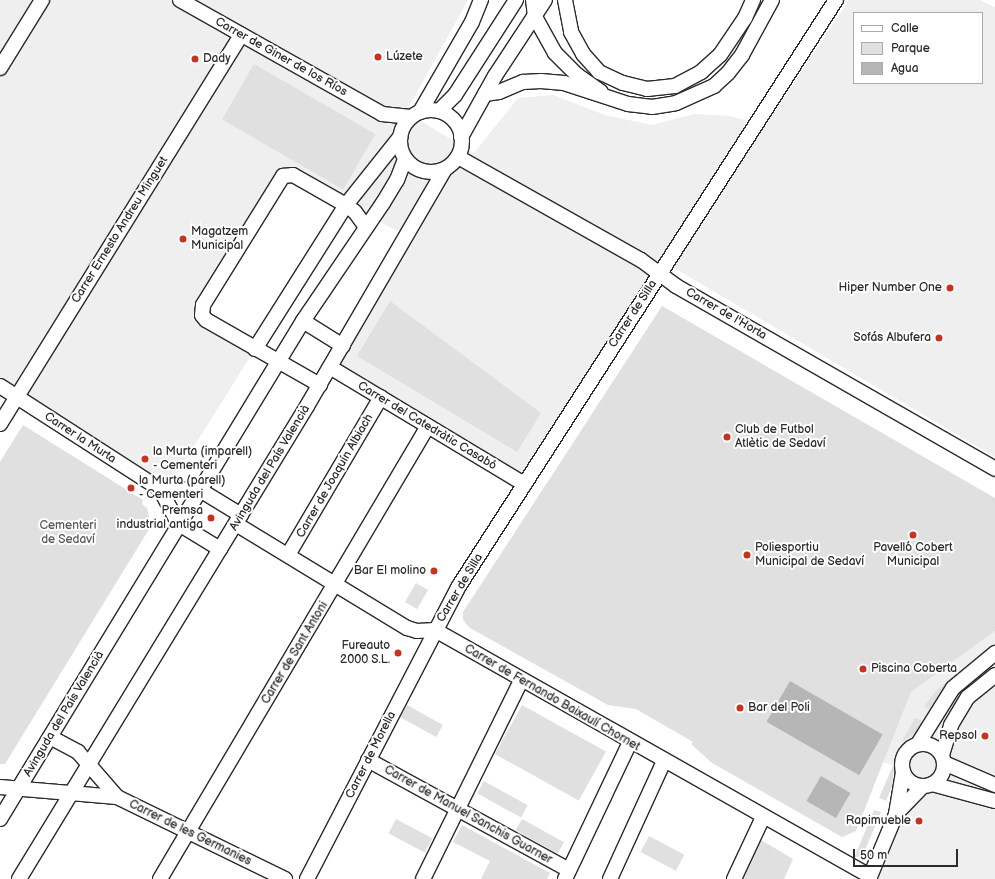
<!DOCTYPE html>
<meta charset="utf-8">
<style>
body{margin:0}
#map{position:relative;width:995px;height:879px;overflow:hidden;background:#fff;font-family:"Balsamiq Sans",sans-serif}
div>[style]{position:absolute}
.built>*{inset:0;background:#efefef}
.green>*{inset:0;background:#e0e0e0;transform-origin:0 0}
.water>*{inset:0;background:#b6b6b6;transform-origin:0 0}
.roads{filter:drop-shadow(1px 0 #2b2b2b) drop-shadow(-1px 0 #2b2b2b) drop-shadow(0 1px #2b2b2b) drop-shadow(0 -1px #2b2b2b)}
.minor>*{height:14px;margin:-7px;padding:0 7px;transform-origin:7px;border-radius:7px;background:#fff}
.minor>.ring{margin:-7px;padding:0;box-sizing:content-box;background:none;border:14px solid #fff;border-radius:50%}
.dots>*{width:11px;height:11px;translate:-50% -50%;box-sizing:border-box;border:2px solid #fff;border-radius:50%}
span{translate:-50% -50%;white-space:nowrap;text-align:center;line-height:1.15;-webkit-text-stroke:4px #fff;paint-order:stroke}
.street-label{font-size:12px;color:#2b2b2b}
.poi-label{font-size:12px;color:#2b2b2b}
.left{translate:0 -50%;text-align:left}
.right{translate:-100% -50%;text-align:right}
.park-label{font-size:12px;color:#585858}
.legend{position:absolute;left:853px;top:12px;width:130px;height:72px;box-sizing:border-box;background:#fff;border:1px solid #aaa;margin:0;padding:5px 7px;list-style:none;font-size:12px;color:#2b2b2b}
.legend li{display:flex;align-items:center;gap:8px;height:20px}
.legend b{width:20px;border:1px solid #aaa}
.scale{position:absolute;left:853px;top:849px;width:105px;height:18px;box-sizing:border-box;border:2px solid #2b2b2b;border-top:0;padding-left:5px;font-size:12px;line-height:14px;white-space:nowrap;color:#2b2b2b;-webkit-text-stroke:3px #fff;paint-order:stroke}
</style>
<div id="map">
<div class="built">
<i style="clip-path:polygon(evenodd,0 0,468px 0,406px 112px,474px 153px,518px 98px,553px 95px,605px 115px,652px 125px,694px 114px,730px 116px,765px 126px,849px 0,980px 0,995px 7px,995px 457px,664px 262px,524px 484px,330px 367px,405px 235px,288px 174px,202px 310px,255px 349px,170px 485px,11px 385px,0 400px,0 0,854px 13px,982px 13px,982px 83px,854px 83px,854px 13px)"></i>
<i style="clip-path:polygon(995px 631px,995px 879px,869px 879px,896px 814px,910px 772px,883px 762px,911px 692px)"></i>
</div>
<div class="green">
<i style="left:254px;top:64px;width:140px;height:64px;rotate:30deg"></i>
<i style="clip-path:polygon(390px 301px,541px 413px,517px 452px,357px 356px)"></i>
<i style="clip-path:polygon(662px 306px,995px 498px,995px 631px,911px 692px,856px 831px,842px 837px,712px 763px,691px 744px,693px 742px,636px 709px,608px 705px,470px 628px,463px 620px,463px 612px)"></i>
<i style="clip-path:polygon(23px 425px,143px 500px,142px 504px,147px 508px,151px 526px,5px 764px,0 764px,0 462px)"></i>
<i style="left:416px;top:583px;width:14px;height:22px;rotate:30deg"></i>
<i style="clip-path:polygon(959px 671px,961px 673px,939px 697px,931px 710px,924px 706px,935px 692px)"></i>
<i style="left:407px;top:705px;width:41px;height:14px;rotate:29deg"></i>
<i style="left:522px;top:705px;width:96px;height:56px;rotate:29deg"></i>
<i style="clip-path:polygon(915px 718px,923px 721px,916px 732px,901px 743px)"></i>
<i style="clip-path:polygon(895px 761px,892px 786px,886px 801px,879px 798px)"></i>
<i style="left:484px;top:781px;width:50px;height:14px;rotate:29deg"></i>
<i style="clip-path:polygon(874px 810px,881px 812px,863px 855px,854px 858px)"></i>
<i style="left:396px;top:819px;width:41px;height:16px;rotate:28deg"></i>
<i style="left:522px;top:819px;width:48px;height:13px;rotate:29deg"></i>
<i style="clip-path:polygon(462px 825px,550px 873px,547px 879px,481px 879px,490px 861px,453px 842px)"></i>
<i style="left:649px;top:836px;width:40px;height:18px;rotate:28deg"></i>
<i style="clip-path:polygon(761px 840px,793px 859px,784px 879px,743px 879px)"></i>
</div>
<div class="water">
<i style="left:790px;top:681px;width:107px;height:47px;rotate:30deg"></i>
<i style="left:821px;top:776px;width:34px;height:29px;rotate:30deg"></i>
</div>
<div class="roads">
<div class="minor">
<i style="left:180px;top:0;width:232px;rotate:29.4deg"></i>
<i style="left:382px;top:114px;width:29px;rotate:6deg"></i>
<i style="left:533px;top:0;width:17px;rotate:83deg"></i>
<i style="left:535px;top:17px;width:41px;rotate:60.9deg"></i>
<i style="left:555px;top:53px;width:31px;rotate:45deg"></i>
<i style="left:577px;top:75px;width:29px;rotate:35deg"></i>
<i style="left:565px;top:0;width:33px;rotate:79deg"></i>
<i style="left:571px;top:32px;width:25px;rotate:61deg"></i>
<i style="left:583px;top:54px;width:24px;rotate:48deg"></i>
<i style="left:599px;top:72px;width:26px;rotate:25deg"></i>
<i style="left:623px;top:83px;width:25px;rotate:14deg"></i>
<i style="left:647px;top:89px;width:28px;rotate:-6deg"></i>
<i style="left:675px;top:86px;width:30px;rotate:-28deg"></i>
<i style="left:701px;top:72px;width:25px;rotate:-42deg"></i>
<i style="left:720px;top:55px;width:45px;rotate:-56deg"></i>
<i style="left:745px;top:18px;width:20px;rotate:-66deg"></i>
<i style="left:0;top:68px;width:80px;rotate:-58.3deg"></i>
<i style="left:485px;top:94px;width:14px;rotate:-8deg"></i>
<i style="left:499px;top:92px;width:26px;rotate:-23deg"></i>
<i style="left:523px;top:82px;width:18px;rotate:-3deg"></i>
<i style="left:541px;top:81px;width:23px;rotate:5deg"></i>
<i style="left:564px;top:83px;width:67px;rotate:18.2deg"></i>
<i style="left:628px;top:104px;width:24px;rotate:7deg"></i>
<i style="left:652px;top:107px;width:24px;rotate:-9deg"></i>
<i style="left:676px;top:103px;width:42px;rotate:-24.1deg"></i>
<i style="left:714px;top:86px;width:19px;rotate:-43deg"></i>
<i style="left:728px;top:73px;width:23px;rotate:-52deg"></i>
<i style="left:742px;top:55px;width:63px;rotate:-61.4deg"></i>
<i class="ring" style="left:400px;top:110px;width:48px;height:48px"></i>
<i style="left:439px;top:111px;width:23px;rotate:-45deg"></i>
<i style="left:455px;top:95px;width:113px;rotate:-57.3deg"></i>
<i style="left:420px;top:112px;width:104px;rotate:-60deg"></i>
<i style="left:472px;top:22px;width:24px;rotate:-68deg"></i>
<i style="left:461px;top:137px;width:70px;rotate:-60.9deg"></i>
<i style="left:495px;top:76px;width:91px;rotate:-56.7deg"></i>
<i style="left:458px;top:157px;width:210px;rotate:29.4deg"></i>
<i style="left:641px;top:260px;width:44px;rotate:36.6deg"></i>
<i style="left:676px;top:286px;width:368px;rotate:29.8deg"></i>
<i style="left:303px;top:321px;width:47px;rotate:32deg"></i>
<i style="left:255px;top:349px;width:170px;rotate:-57.7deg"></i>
<i style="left:346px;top:205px;width:87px;rotate:-51.5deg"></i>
<i style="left:330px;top:367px;width:227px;rotate:31.1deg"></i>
<i style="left:320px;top:385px;width:131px;rotate:-150.3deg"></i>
<i style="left:206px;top:320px;width:6px;rotate:-129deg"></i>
<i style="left:202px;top:315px;width:10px;rotate:-84deg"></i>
<i style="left:203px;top:305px;width:152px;rotate:-58.2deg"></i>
<i style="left:283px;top:176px;width:10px;rotate:-6deg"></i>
<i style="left:293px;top:175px;width:61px;rotate:29.5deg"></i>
<i style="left:346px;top:205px;width:11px;rotate:38deg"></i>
<i style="left:355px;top:212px;width:19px;rotate:54deg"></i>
<i style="left:0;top:386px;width:190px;rotate:32.8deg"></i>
<i style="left:160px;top:489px;width:40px;rotate:1.4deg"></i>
<i style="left:0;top:424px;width:458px;rotate:-58.2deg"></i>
<i style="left:160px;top:489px;width:40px;rotate:62deg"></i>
<i style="left:179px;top:524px;width:48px;rotate:31.4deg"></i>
<i style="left:200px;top:490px;width:48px;rotate:31.4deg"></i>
<i style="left:236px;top:524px;width:200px;rotate:31.3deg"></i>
<i style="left:407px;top:628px;width:10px;rotate:17deg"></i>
<i style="left:417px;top:631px;width:18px;rotate:-3deg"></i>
<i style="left:435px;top:630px;width:500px;rotate:29.5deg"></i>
<i style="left:288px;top:555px;width:183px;rotate:-59.5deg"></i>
<i style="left:50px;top:737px;width:32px;rotate:28deg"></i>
<i style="left:78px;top:752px;width:60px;rotate:49.1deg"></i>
<i style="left:918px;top:744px;width:66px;rotate:-58deg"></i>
<i style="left:953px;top:688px;width:55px;rotate:-39.8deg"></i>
<i class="ring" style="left:902px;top:744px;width:28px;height:28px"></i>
<i style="left:942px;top:755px;width:31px;rotate:-73deg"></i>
<i style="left:951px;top:725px;width:33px;rotate:-59deg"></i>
<i style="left:968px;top:697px;width:35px;rotate:-39deg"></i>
<i style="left:368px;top:760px;width:229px;rotate:28.7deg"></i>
<i style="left:944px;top:763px;width:56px;rotate:23.3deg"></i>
<i style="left:932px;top:784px;width:65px;rotate:15.1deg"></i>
<i style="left:0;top:787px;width:117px;rotate:4.9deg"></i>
<i style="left:117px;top:797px;width:187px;rotate:26deg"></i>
<i style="left:896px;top:814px;width:39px;rotate:-46deg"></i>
<i style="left:0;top:819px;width:583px;rotate:-58.68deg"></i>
<i style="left:303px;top:321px;width:143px;rotate:-55.9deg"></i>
<i style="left:383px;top:203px;width:27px;rotate:-59deg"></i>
<i style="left:397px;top:180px;width:22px;rotate:-69deg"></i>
<i style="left:19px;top:879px;width:554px;rotate:-58.66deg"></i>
<i style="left:307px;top:406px;width:274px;rotate:-59.8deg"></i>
<i style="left:160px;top:879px;width:526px;rotate:-59.39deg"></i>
<i style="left:307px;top:879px;width:330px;rotate:-62.6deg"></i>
<i style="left:459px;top:586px;width:697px;rotate:-57.25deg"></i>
<i style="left:423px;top:879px;width:221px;rotate:-63.7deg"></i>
<i style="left:565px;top:879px;width:152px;rotate:-64.6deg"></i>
<i style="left:610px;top:879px;width:130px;rotate:-65.4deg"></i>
<i style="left:734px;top:879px;width:68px;rotate:-64.9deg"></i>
<i style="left:869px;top:879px;width:70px;rotate:-67.4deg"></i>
<i style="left:896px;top:814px;width:43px;rotate:-80.5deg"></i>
</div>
</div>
<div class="dots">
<i style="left:378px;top:57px;background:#c8321e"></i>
<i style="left:195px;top:59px;background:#c8321e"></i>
<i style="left:183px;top:239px;background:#c8321e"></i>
<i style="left:950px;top:288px;background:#c8321e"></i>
<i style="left:939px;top:338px;background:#c8321e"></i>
<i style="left:727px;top:437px;background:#c8321e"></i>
<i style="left:145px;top:459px;background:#c8321e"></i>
<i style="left:131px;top:488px;background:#c8321e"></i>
<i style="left:211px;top:518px;background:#c8321e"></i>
<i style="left:913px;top:535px;background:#c8321e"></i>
<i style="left:747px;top:555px;background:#c8321e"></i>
<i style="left:434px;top:571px;background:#c8321e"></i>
<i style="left:398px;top:653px;background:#c8321e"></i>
<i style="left:863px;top:669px;background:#c8321e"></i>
<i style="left:740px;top:708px;background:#c8321e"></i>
<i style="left:985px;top:736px;background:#c8321e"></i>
<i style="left:919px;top:821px;background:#c8321e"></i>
</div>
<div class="street-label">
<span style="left:281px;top:57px;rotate:29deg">Carrer de Giner de los Ríos</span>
<span style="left:120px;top:230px;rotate:-58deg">Carrer Ernesto Andreu Minguet</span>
<span style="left:633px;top:314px;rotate:-57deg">Carrer de Silla</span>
<span style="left:726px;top:314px;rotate:30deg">Carrer de l'Horta</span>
<span style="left:427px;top:426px;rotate:31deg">Carrer del Catedràtic Casabó</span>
<span style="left:80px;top:438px;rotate:33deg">Carrer la Murta</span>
<span style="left:270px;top:468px;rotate:-59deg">Avinguda del País Valencià</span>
<span style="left:335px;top:476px;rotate:-60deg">Carrer de Joaquín Albiach</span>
<span style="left:460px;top:588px;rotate:-59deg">Carrer de Silla</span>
<span style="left:295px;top:653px;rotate:-59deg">Carrer de Sant Antoni</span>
<span style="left:552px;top:698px;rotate:30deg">Carrer de Fernando Baixaulí Chornet</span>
<span style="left:64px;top:714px;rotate:-59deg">Avinguda del País Valencià</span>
<span style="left:371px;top:755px;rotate:-63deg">Carrer de Morella</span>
<span style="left:468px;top:815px;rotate:29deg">Carrer de Manuel Sanchis Guarner</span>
<span style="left:190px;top:833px;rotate:26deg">Carrer de les Germanies</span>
</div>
<div class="poi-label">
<span class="left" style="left:386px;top:57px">Lúzete</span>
<span class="left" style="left:203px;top:59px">Dady</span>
<span class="left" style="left:191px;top:239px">Magatzem<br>Municipal</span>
<span class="right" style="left:942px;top:288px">Hiper Number One</span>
<span class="right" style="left:931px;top:338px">Sofás Albufera</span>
<span class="left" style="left:735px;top:437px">Club de Futbol<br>Atlètic de Sedaví</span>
<span class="left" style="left:153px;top:459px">la Murta (imparell)<br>- Cementeri</span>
<span class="left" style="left:139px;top:488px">la Murta (parell)<br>- Cementeri</span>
<span class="right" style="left:203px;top:518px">Premsa<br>industrial antiga</span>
<span class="left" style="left:755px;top:555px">Poliesportiu<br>Municipal de Sedaví</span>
<span style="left:913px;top:555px">Pavelló Cobert<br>Municipal</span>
<span class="right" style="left:426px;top:571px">Bar El molino</span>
<span class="right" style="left:390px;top:653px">Fureauto<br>2000 S.L.</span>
<span class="left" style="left:871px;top:669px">Piscina Coberta</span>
<span class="left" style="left:748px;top:708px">Bar del Poli</span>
<span class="right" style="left:977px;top:736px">Repsol</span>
<span class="right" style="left:911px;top:821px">Rapimueble</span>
</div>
<div class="park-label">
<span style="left:68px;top:533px">Cementeri<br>de Sedaví</span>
</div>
<ul class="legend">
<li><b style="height:5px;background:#fff"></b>Calle</li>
<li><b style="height:11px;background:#e0e0e0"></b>Parque</li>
<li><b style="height:11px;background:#b6b6b6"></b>Agua</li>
</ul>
<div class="scale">50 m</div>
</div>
